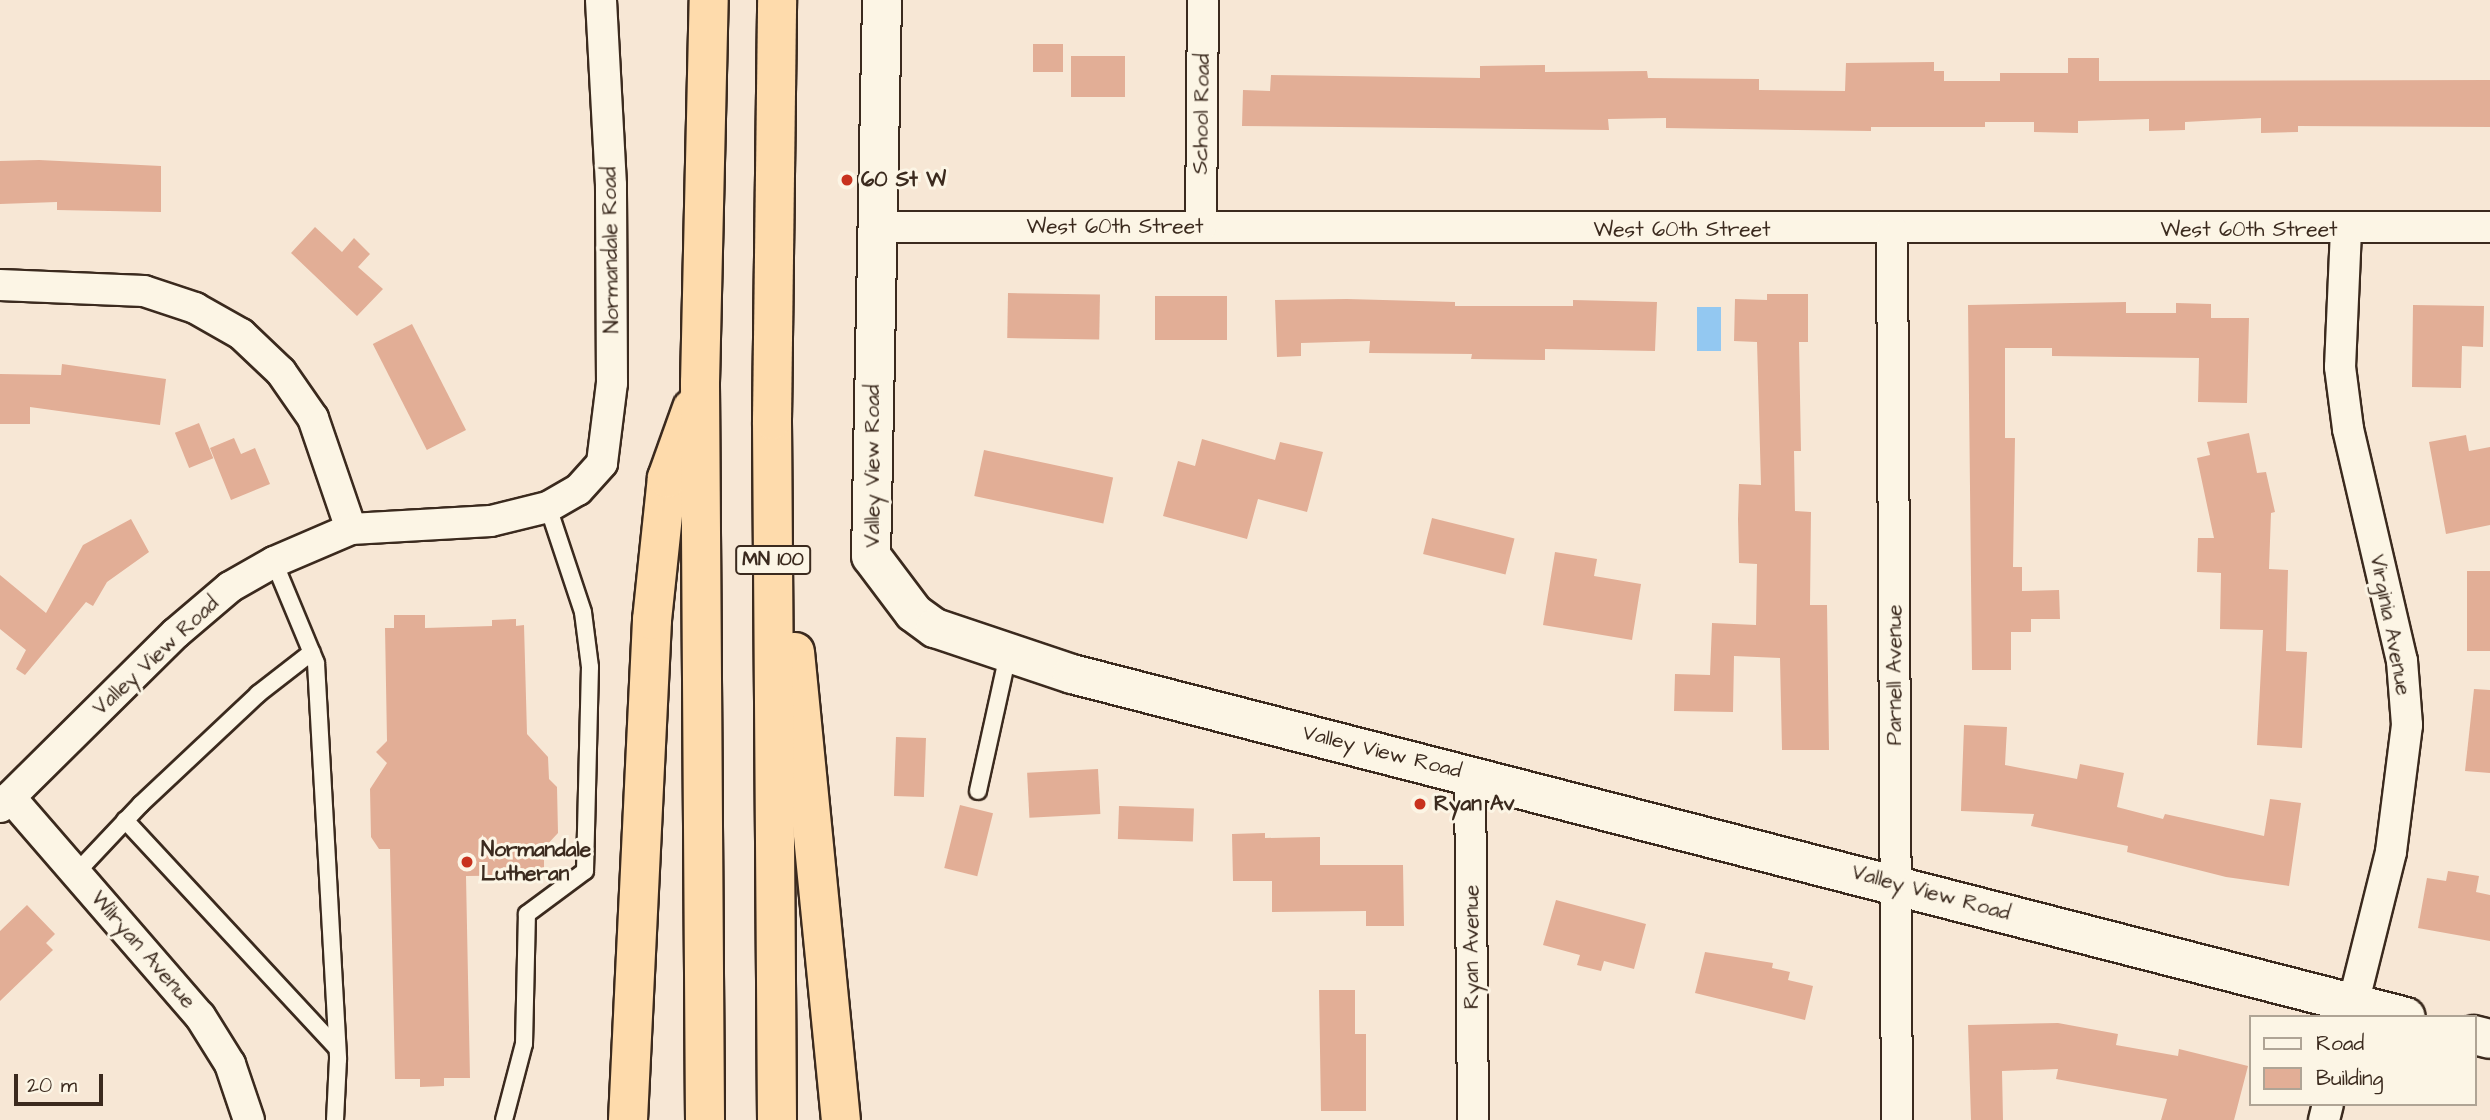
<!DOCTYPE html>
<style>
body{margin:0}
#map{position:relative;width:2490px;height:1120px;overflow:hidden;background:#f7e7d5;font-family:"Architects Daughter",sans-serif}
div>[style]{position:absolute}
.water>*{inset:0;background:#93c8f1;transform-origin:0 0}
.building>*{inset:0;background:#e2ae96;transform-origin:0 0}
.roads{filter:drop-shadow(2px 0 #3b2a1e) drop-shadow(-2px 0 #3b2a1e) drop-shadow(0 2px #3b2a1e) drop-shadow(0 -2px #3b2a1e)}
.lane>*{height:16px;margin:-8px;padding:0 8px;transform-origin:8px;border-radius:8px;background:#fcf5e5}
.street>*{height:30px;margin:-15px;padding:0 15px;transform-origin:15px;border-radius:15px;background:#fcf5e5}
.secondary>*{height:38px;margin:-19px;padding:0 19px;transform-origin:19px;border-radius:19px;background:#fcf5e5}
.highway>*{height:38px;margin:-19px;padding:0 19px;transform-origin:19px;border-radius:19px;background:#fedbac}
.dots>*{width:19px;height:19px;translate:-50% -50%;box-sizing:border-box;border:4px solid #fcf5e5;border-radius:50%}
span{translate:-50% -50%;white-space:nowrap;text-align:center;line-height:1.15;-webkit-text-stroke:6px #fcf5e5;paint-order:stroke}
.shield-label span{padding:2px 5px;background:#fcf5e5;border:2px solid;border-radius:5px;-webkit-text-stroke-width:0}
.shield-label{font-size:19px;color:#3b2a1e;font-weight:700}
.street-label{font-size:21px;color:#3b2a1e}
.poi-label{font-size:21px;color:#3b2a1e;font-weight:700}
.left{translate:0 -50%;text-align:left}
.legend{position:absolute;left:2249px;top:1015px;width:228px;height:91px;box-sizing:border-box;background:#fcf5e5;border:2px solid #afa495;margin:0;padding:9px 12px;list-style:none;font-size:21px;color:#3b2a1e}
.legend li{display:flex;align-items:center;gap:14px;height:35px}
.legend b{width:35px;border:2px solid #afa495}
.scale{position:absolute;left:14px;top:1074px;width:89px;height:32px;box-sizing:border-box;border:4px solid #3b2a1e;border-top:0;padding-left:9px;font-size:21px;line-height:24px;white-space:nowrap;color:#3b2a1e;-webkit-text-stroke:5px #fcf5e5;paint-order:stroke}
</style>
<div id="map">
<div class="water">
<i style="left:1697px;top:307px;width:24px;height:44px"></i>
</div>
<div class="building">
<i style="left:1033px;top:44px;width:30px;height:28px"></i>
<i style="left:1071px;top:56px;width:54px;height:41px"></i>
<i style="clip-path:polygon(2068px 58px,2099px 58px,2099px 81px,2490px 80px,2490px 127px,2298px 126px,2298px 132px,2261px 133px,2261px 118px,2185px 122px,2185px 130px,2149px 131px,2149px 119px,2078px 121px,2078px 133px,2034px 132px,2034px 122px,1985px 122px,1985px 127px,1871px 127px,1871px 131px,1666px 128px,1666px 118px,1608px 119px,1609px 130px,1242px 126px,1243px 90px,1270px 91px,1271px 75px,1480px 78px,1480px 66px,1545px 65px,1545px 72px,1647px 71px,1648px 78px,1759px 79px,1759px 90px,1845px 91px,1846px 63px,1934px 62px,1934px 71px,1944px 71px,1944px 81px,2000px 81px,2000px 73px,2068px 73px)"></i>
<i style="clip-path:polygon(39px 160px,161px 166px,161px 212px,57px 210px,57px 202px,0 204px,0 161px)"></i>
<i style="clip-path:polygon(315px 227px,342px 252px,354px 238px,370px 254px,358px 267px,383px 289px,357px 316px,291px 253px)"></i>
<i style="left:1008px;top:293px;width:92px;height:45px;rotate:1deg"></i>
<i style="clip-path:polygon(1767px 294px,1808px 294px,1808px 342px,1799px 342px,1801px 451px,1794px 451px,1795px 511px,1811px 512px,1810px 605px,1827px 605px,1829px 750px,1782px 750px,1780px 658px,1734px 656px,1733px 712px,1674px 711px,1675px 674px,1710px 675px,1712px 623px,1756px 625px,1757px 564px,1739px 563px,1738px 519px,1739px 484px,1761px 485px,1757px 342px,1734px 341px,1735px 299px,1767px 300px)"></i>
<i style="left:1155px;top:296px;width:72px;height:44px"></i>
<i style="clip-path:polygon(1347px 299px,1455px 302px,1455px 306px,1573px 306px,1573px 300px,1657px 302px,1655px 351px,1545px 349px,1545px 360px,1471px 359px,1472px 354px,1369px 353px,1370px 341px,1301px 343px,1301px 356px,1277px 357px,1275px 300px)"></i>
<i style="clip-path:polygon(2126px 302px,2126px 313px,2176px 313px,2176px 303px,2211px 304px,2211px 318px,2249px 318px,2247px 403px,2198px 402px,2199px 358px,2052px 356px,2052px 348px,2005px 348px,2005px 438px,2015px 438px,2013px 567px,2022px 567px,2022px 591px,2059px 590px,2060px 619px,2031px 619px,2031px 632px,2011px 632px,2011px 670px,1972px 670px,1968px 305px)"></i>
<i style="clip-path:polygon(2413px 305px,2484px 306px,2483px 347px,2462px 346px,2461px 388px,2412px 387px)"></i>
<i style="left:412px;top:324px;width:119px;height:44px;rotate:63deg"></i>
<i style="clip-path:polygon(62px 364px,166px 379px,160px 425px,30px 407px,30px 424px,0 424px,0 374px,61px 375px)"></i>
<i style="left:199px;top:423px;width:38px;height:26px;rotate:68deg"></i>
<i style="clip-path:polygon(2249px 433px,2257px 473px,2266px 472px,2275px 512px,2271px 513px,2269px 569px,2288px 570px,2286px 651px,2307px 652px,2302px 748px,2257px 745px,2263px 630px,2220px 629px,2221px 573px,2197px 572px,2198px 538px,2214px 538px,2197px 458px,2210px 455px,2207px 442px)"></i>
<i style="clip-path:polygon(2466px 435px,2469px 451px,2490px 447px,2490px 525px,2446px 534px,2429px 442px)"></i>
<i style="clip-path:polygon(234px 438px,241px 454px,255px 448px,270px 484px,231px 500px,210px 448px)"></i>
<i style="clip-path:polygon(1202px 439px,1275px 460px,1280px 442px,1323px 452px,1307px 512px,1258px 499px,1247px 539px,1163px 516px,1178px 461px,1195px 466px)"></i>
<i style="left:984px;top:450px;width:132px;height:47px;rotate:12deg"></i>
<i style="left:1432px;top:518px;width:85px;height:37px;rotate:14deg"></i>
<i style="clip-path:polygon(131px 519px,149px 552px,107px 582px,93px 606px,86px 602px,25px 675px,16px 669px,26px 650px,0 629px,0 575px,46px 613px,83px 545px)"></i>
<i style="clip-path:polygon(1555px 552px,1597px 559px,1594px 576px,1641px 584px,1632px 640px,1543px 625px)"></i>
<i style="left:2467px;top:571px;width:23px;height:80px"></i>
<i style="clip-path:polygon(394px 615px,425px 615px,425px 628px,492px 626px,492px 620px,516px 619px,516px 626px,524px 625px,527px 734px,548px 757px,549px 779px,557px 787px,558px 833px,544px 848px,544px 875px,466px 876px,470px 1078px,444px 1078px,444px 1086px,420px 1087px,420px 1079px,395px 1079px,390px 849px,379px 849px,371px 837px,370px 789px,387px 763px,376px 752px,387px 741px,385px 628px,394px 628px)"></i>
<i style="clip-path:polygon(2474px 689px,2490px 690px,2490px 773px,2465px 771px)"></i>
<i style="clip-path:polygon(1964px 725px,2007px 727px,2005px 765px,2077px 779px,2080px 764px,2124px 773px,2117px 807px,2163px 819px,2165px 814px,2264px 836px,2270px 799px,2301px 803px,2289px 886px,2226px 877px,2127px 852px,2128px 846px,2031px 826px,2034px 814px,1961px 811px)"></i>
<i style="left:896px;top:737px;width:30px;height:59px;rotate:2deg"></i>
<i style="left:1098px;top:769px;width:45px;height:71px;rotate:87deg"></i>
<i style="left:960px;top:805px;width:34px;height:65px;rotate:14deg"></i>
<i style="left:1119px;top:806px;width:75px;height:33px;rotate:2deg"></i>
<i style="clip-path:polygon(1265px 833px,1265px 838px,1320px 837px,1320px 865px,1403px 865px,1404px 926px,1366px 926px,1366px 911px,1272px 912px,1272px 881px,1233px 881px,1232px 834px)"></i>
<i style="clip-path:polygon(2448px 871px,2479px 876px,2476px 892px,2490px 895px,2490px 941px,2418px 928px,2427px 878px,2446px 881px)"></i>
<i style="clip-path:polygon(1556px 900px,1646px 924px,1634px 969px,1604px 961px,1601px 971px,1577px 965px,1580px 955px,1543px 945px)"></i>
<i style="clip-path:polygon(27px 905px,55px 934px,46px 943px,53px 950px,0 1001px,0 931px)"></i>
<i style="clip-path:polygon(1705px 952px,1773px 963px,1772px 968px,1790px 972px,1788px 980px,1813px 986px,1805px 1020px,1695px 993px)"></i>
<i style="clip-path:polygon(1319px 990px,1355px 990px,1355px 1034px,1366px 1034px,1366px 1111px,1321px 1111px)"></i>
<i style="clip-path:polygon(2058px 1023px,2118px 1034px,2116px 1045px,2178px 1056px,2179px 1049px,2248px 1066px,2234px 1120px,2161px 1120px,2167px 1099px,2056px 1079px,2058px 1069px,2002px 1071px,2003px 1120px,1971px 1120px,1968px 1025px)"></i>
</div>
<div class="roads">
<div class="lane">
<i style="left:274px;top:562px;width:109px;rotate:67.4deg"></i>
<i style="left:316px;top:663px;width:397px;rotate:86.8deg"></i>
<i style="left:338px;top:1059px;width:61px;rotate:92.8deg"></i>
<i style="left:978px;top:791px;width:139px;rotate:-77.6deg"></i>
<i style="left:125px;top:820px;width:311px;rotate:47.1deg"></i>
<i style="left:76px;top:873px;width:95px;rotate:-46.7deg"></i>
<i style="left:141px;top:804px;width:161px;rotate:-43.2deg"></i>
<i style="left:258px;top:694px;width:68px;rotate:-37.9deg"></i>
<i style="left:504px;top:1120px;width:79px;rotate:-75.3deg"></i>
<i style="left:524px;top:1044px;width:130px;rotate:-88.7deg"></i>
<i style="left:527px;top:914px;width:72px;rotate:-36.6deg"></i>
<i style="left:585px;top:871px;width:204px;rotate:-88.6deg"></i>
<i style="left:590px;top:667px;width:55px;rotate:-97.3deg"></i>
<i style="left:583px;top:612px;width:111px;rotate:-108.4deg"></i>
</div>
<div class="street">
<i style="left:875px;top:227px;width:1615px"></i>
<i style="left:1201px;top:227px;width:227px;rotate:-89.5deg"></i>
<i style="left:1892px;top:230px;width:890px;rotate:89.68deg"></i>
<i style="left:2346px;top:230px;width:137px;rotate:92.5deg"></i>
<i style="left:2340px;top:367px;width:63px;rotate:82.6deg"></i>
<i style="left:2348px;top:429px;width:238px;rotate:76.9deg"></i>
<i style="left:2402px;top:661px;width:64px;rotate:85.5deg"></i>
<i style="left:2407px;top:725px;width:128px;rotate:97.2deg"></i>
<i style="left:2391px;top:852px;width:170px;rotate:104deg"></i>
<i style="left:0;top:285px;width:144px;rotate:2.4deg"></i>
<i style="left:144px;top:291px;width:54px;rotate:18.4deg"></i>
<i style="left:195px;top:308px;width:53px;rotate:29.5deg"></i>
<i style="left:241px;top:334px;width:55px;rotate:43.5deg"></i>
<i style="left:281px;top:372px;width:56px;rotate:55.2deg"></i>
<i style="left:313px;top:418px;width:117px;rotate:71.1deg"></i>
<i style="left:1470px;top:774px;width:346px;rotate:89.5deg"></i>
<i style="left:10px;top:797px;width:290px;rotate:49.1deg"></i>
<i style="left:200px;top:1016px;width:57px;rotate:58deg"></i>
<i style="left:230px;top:1064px;width:59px;rotate:71.3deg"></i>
<i style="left:0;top:807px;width:247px;rotate:-44.7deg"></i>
<i style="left:176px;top:633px;width:71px;rotate:-40.4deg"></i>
<i style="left:230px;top:587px;width:51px;rotate:-29.6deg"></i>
<i style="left:274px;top:562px;width:84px;rotate:-23.2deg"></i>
<i style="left:351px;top:529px;width:140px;rotate:-3.3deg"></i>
<i style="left:491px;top:521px;width:59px;rotate:-13.8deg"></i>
<i style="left:548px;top:507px;width:34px;rotate:-30deg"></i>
<i style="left:578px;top:490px;width:36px;rotate:-48deg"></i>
<i style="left:602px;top:463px;width:81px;rotate:-82.9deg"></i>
<i style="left:612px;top:383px;width:198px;rotate:-90.3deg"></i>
<i style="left:611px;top:185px;width:185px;rotate:-93.1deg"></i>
<i style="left:2324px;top:1120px;width:16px;rotate:-76deg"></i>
</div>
<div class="secondary">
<i style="left:882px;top:0;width:556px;rotate:91.13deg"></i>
<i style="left:871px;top:556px;width:71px;rotate:53deg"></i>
<i style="left:914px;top:613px;width:26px;rotate:36deg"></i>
<i style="left:935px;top:628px;width:145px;rotate:18.6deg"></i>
<i style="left:1072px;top:674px;width:1377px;rotate:14.42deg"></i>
<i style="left:2474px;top:1035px;width:16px;rotate:14deg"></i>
</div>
<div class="highway">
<i style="left:795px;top:652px;width:470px;rotate:84.4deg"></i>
<i style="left:628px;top:1120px;width:501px;rotate:-87.25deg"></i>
<i style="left:652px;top:620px;width:143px;rotate:-84deg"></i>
<i style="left:667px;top:478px;width:74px;rotate:-70.3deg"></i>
<i style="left:705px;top:1120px;width:737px;rotate:-90.39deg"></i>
<i style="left:700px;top:383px;width:383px;rotate:-88.7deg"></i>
<i style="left:777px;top:1120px;width:700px;rotate:-90.41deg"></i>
<i style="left:772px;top:420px;width:420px;rotate:-89.3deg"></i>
</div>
</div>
<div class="dots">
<i style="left:847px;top:180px;background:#c8321e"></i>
<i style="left:1420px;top:804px;background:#c8321e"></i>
<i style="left:467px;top:862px;background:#c8321e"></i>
</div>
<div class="shield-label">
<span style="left:773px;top:560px">MN 100</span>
</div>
<div class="street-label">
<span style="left:1202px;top:114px;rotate:-89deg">School Road</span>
<span style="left:1115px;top:227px">West 60th Street</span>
<span style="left:1682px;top:230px">West 60th Street</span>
<span style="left:2249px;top:230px">West 60th Street</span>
<span style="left:611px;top:250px;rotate:-91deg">Normandale Road</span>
<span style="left:873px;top:466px;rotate:-90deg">Valley View Road</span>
<span style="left:2390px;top:625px;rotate:79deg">Virginia Avenue</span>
<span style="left:156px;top:656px;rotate:-43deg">Valley View Road</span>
<span style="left:1895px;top:675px;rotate:-90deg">Parnell Avenue</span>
<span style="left:1382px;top:752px;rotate:14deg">Valley View Road</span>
<span style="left:1931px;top:893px;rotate:15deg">Valley View Road</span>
<span style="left:1472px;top:947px;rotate:-90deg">Ryan Avenue</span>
<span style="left:143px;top:950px;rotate:49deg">Wilryan Avenue</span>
</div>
<div class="poi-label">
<span class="left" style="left:861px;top:180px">60 St W</span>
<span class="left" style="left:1434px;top:804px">Ryan Av</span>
<span class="left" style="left:481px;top:862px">Normandale<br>Lutheran</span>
</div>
<ul class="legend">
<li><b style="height:9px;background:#fcf5e5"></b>Road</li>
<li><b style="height:19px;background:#e2ae96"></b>Building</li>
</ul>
<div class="scale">20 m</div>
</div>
